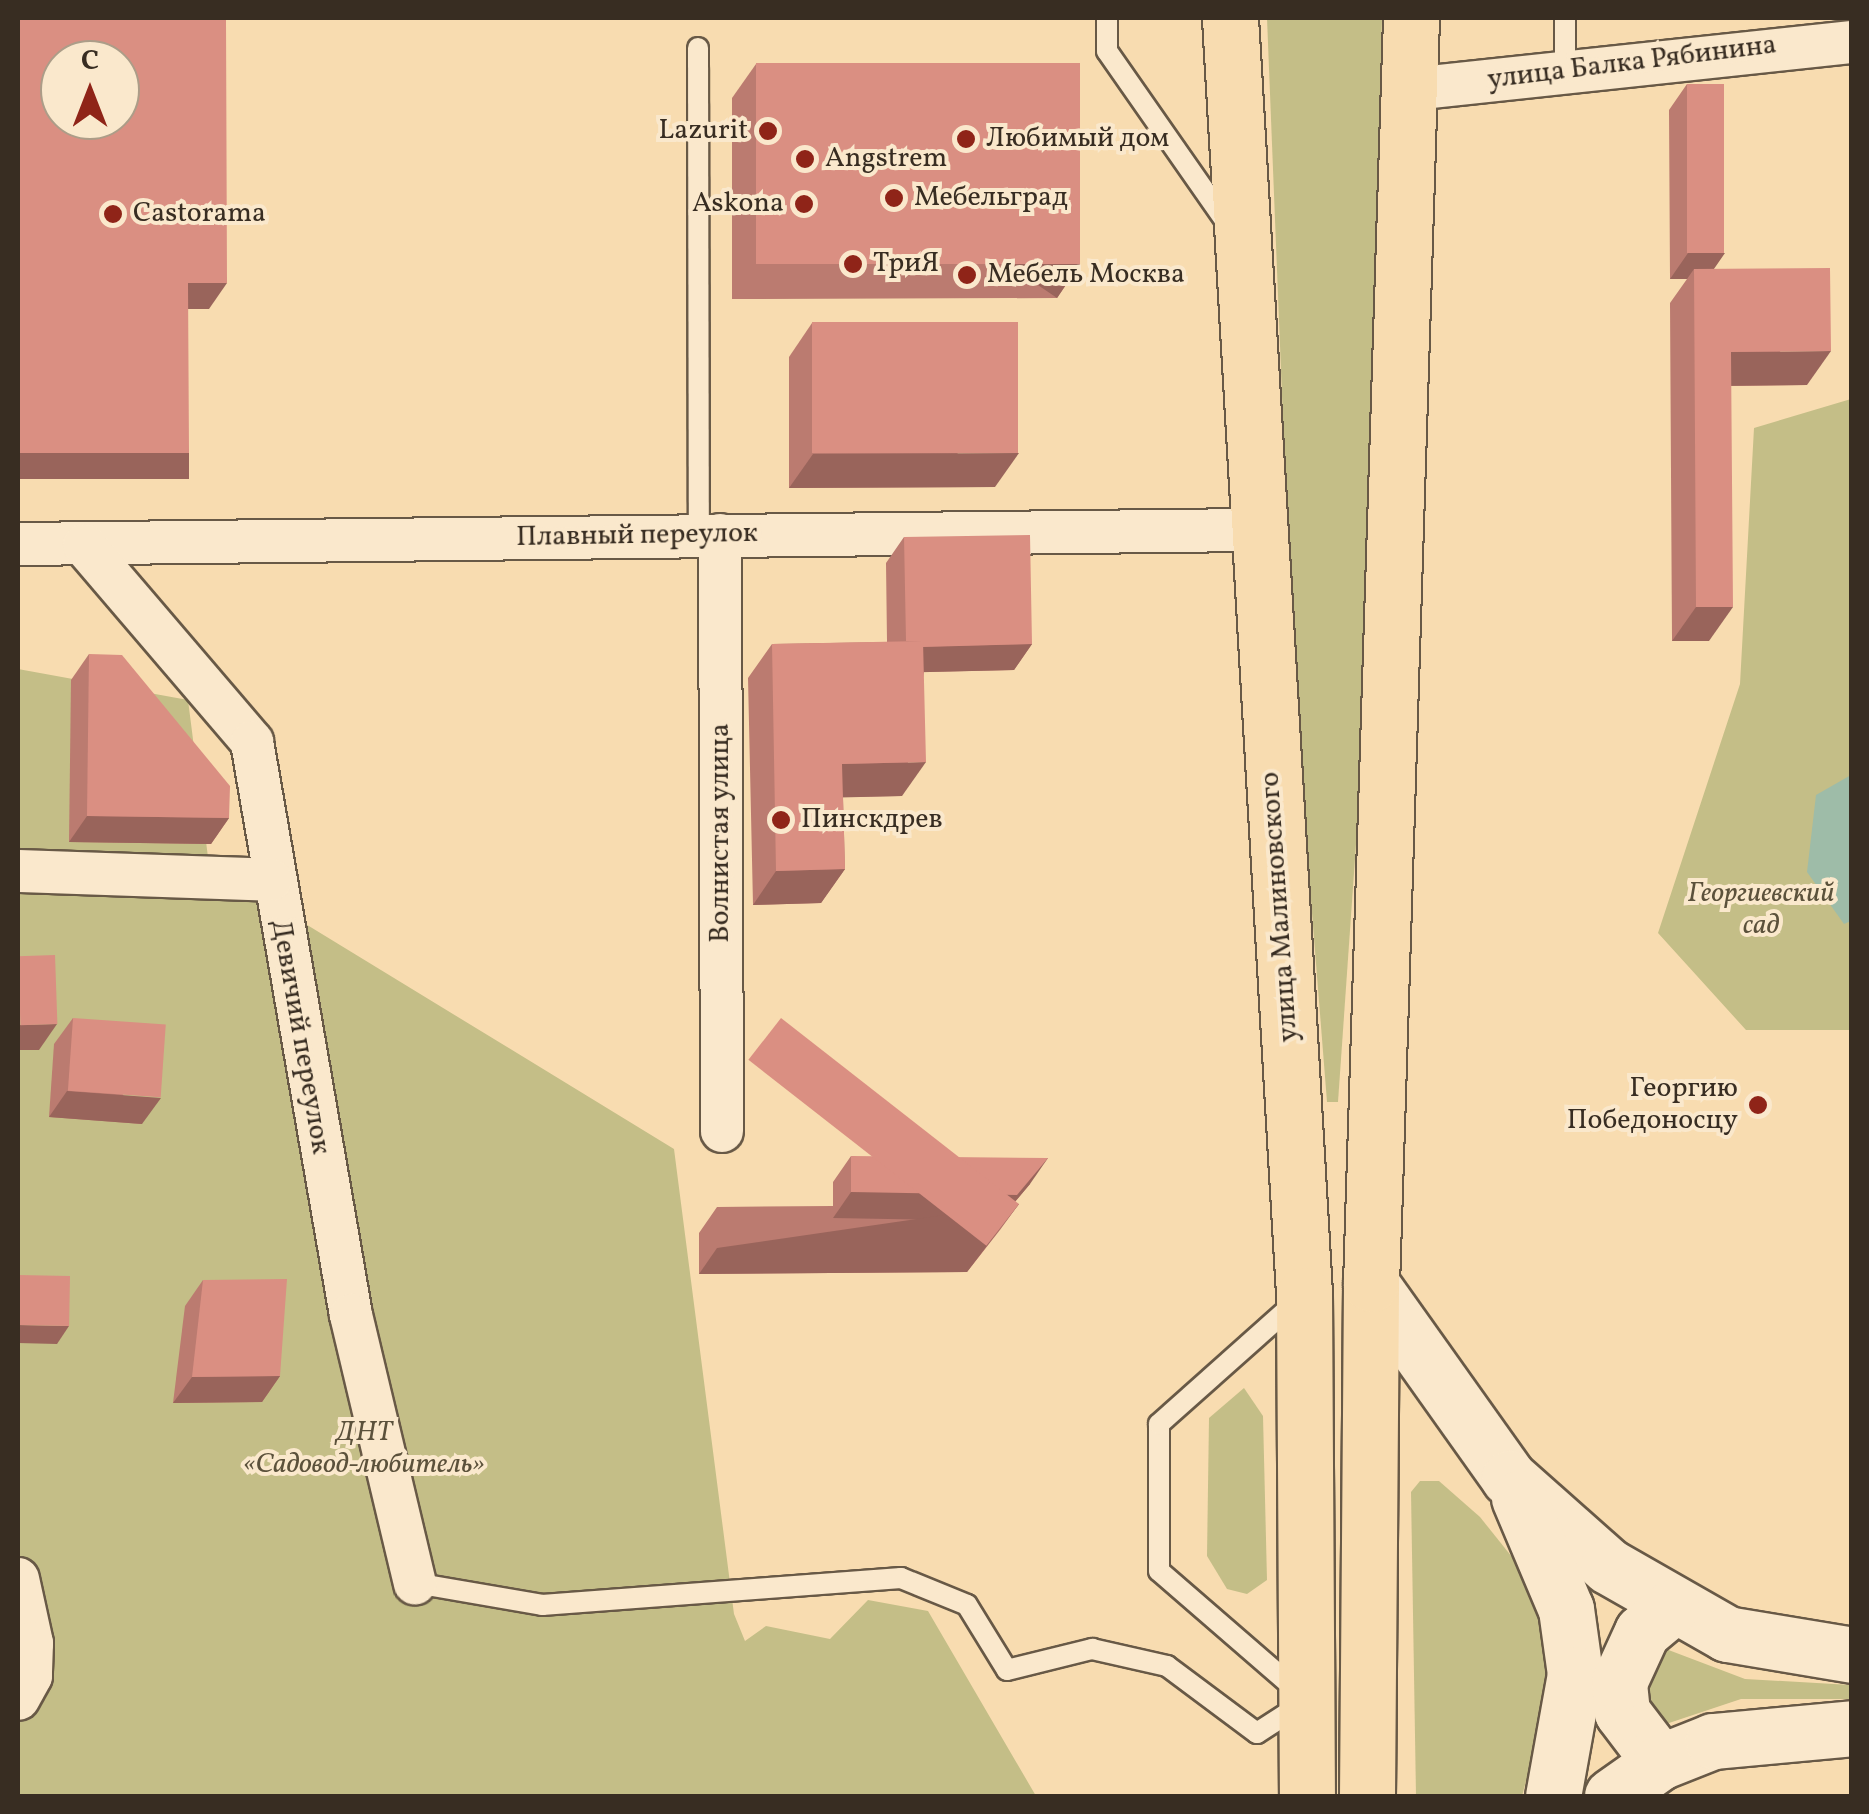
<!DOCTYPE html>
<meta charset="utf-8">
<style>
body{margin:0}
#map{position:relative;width:1869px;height:1814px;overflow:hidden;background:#f8dcb0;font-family:Vollkorn,serif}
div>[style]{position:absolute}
.green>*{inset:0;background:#c4be87}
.water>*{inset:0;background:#9ebca8}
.roads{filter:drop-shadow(2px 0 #685946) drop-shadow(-2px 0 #685946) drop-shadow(0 2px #685946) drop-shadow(0 -2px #685946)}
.service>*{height:20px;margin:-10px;padding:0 10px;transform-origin:10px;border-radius:10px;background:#fae8cc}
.minor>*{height:42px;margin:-21px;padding:0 21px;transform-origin:21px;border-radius:21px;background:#fae8cc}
.secondary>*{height:55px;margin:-27.5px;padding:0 27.5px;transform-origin:27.5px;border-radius:27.5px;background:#fae8cc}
.trunk>*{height:55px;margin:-27.5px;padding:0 27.5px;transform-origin:27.5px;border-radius:27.5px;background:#f8dcb0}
.wall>*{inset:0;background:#bb7b70}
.shaded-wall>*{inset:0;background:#99645b;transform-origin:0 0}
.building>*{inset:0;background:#da8f82;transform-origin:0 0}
.dots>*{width:28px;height:28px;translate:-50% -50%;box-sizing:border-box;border:5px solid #fae8cc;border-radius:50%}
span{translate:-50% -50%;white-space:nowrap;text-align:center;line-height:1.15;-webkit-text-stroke:8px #fae8cc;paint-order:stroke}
.street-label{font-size:28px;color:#382d22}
.poi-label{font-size:28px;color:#382d22}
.right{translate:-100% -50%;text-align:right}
.left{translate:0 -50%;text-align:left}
.park-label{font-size:28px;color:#5b513b;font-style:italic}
.frame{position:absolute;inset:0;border:20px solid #382d22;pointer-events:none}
.north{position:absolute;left:40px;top:40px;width:100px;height:100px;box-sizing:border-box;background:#fae8cc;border:2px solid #ac9d88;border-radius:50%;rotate:0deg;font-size:28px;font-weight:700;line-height:40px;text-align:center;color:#382d22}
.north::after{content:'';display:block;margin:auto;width:35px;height:45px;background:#8f2418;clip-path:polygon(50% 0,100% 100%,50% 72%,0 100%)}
</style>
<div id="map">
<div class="green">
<i style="clip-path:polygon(1267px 18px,1382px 18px,1364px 730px,1338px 1102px,1327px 1102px,1293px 673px)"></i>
<i style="clip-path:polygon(1851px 399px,1851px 1030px,1746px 1030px,1658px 933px,1740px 684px,1754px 428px)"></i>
<i style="clip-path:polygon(18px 669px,188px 700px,209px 865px,674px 1149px,734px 1614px,745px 1641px,766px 1626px,830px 1639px,868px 1600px,928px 1611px,1036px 1796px,18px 1796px)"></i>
<i style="clip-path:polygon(1244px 1388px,1263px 1416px,1267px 1580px,1247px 1594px,1227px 1589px,1207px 1556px,1209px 1418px)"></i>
<i style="clip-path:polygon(1420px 1481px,1439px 1481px,1480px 1517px,1536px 1587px,1557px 1665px,1522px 1796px,1416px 1796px,1411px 1492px)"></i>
<i style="clip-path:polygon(1658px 1646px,1745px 1679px,1851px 1685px,1851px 1699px,1741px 1699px,1657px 1727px,1647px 1681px)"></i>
</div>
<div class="water">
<i style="clip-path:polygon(1851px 775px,1851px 921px,1844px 924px,1807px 872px,1816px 795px)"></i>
</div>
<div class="roads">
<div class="service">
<i style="left:1107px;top:18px;width:33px;rotate:90deg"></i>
<i style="left:1107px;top:51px;width:210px;rotate:55.1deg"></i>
<i style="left:698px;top:48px;width:487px;rotate:89.9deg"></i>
<i style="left:1565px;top:75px;width:57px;rotate:-90deg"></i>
<i style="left:415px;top:1583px;width:129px;rotate:9.8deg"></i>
<i style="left:542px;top:1605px;width:360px;rotate:-4.3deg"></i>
<i style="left:901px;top:1578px;width:71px;rotate:22.2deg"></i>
<i style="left:967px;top:1605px;width:76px;rotate:58.4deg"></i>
<i style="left:1007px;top:1670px;width:88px;rotate:-13.9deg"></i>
<i style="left:1092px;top:1649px;width:77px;rotate:12.8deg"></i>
<i style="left:1167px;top:1666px;width:112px;rotate:36.7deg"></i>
<i style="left:1257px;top:1733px;width:61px;rotate:-32.9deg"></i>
<i style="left:1308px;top:1700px;width:197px;rotate:-139.1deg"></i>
<i style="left:1159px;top:1571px;width:147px;rotate:-90deg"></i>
<i style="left:1159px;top:1424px;width:182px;rotate:-41.7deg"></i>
</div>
<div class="minor">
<i style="left:1412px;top:89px;width:443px;rotate:-6.1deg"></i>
<i style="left:720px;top:535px;width:596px;rotate:89.81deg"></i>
<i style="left:18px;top:544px;width:1238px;rotate:-0.65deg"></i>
<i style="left:84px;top:545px;width:259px;rotate:49.5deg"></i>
<i style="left:252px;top:742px;width:581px;rotate:80.2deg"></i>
<i style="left:351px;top:1315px;width:276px;rotate:76.6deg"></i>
<i style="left:18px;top:871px;width:253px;rotate:2deg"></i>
<i style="left:18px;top:1579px;width:66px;rotate:77.7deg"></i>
<i style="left:32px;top:1643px;width:33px;rotate:92deg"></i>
<i style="left:31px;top:1676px;width:26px;rotate:119deg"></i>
</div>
<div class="secondary">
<i style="left:1371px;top:1284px;width:238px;rotate:54.6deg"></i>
<i style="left:1509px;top:1478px;width:132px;rotate:41.6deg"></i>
<i style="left:1608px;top:1566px;width:137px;rotate:29.7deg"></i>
<i style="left:1727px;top:1634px;width:127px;rotate:9.5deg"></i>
<i style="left:1519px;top:1498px;width:121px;rotate:67.1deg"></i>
<i style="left:1566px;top:1609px;width:66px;rotate:82.1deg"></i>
<i style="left:1575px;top:1674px;width:124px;rotate:100.2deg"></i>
<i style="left:1660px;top:1762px;width:63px;rotate:-127.2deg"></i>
<i style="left:1622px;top:1712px;width:30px;rotate:-96deg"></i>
<i style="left:1619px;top:1682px;width:55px;rotate:-65.3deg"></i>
<i style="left:1642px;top:1632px;width:38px;rotate:-40deg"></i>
<i style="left:1612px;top:1796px;width:59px;rotate:-35.3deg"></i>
<i style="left:1660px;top:1762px;width:57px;rotate:-21.6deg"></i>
<i style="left:1713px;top:1741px;width:140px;rotate:-5.3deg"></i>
</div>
<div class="trunk">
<i style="left:1230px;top:18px;width:1279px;rotate:86.68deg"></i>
<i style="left:1304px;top:1295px;width:501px;rotate:89.66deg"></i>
<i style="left:1367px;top:1796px;width:512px;rotate:-89.55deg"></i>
<i style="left:1371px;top:1284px;width:1267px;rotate:-88.19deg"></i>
</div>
</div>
<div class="wall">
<i style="clip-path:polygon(756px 64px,1080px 264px,1057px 298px,732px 299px,732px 98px)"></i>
<i style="clip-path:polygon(1687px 84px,1714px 269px,1807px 385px,1731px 386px,1709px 641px,1672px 641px,1670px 303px,1687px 279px,1670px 279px,1669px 110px)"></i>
<i style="clip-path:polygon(812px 323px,995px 487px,789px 488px,789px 357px)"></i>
<i style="clip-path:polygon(904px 537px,1032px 644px,1014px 670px,924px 672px,902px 796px,843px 797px,845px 869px,821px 903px,753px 905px,748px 678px,772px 644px,887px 642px,886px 563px)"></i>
<i style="clip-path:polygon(89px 654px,229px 818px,211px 844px,69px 842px,71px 680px)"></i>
<i style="clip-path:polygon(73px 1018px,142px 1124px,49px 1117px,54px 1044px)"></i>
<i style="clip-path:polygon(851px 1156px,1030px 1184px,1013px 1204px,1019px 1204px,1000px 1230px,967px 1272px,699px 1274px,699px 1233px,717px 1207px,833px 1206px,833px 1182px)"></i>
<i style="clip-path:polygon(203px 1280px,280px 1376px,262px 1402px,173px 1403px,185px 1306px)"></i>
</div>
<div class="shaded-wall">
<i style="clip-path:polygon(1688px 253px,1725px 253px,1707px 279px,1694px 269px,1687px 279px,1670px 279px)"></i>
<i style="left:1080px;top:264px;width:41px;height:324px;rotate:124deg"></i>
<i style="clip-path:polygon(188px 283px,227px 283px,209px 309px,170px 309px)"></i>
<i style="clip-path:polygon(1831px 351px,1807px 385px,1707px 386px,1731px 352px)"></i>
<i style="left:18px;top:453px;width:171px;height:26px"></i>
<i style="clip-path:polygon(1019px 453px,995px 487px,789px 488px,813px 454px)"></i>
<i style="clip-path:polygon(1696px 607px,1733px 607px,1709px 641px,1672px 641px)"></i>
<i style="clip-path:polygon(1032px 644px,1014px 670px,888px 673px,906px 647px)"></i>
<i style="clip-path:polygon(926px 762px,902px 796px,819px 798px,842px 764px)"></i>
<i style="clip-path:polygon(87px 816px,229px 818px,211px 844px,69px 842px)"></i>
<i style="clip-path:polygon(845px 869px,821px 903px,753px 905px,776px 871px)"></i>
<i style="clip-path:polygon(57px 1024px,39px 1050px,18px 1050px,18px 1025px)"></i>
<i style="clip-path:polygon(67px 1091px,161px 1098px,142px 1124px,49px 1117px)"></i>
<i style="clip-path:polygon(1048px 1158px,1030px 1184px,999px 1221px,833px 1218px,851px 1192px)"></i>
<i style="clip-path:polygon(1019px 1204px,967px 1272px,699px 1274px,717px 1248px)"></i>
<i style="clip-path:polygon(18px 1325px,69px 1326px,57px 1344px,18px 1343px)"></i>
<i style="clip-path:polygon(280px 1376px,262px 1402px,173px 1403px,192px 1377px)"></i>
</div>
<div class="building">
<i style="clip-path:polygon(evenodd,18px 18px,226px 18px,227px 283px,188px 283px,189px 453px,18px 453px,18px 18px,60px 60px,120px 60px,120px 120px,60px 120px,60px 60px)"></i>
<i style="left:1080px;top:63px;width:201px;height:324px;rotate:90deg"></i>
<i style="left:1687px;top:84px;width:37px;height:169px"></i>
<i style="clip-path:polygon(1830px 268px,1831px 351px,1731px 352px,1733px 607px,1696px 607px,1694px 269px)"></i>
<i style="left:1018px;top:322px;width:131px;height:206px;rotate:90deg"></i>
<i style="clip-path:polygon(1030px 535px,1032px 644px,923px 647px,923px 641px,906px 641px,904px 537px)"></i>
<i style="clip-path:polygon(923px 641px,926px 762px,842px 764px,845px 869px,776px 871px,772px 644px)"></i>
<i style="clip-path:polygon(89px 654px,122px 655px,230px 786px,229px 818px,87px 816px)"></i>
<i style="left:55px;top:955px;width:69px;height:37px;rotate:88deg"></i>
<i style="left:73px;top:1018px;width:93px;height:73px;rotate:4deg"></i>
<i style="clip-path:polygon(851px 1156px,1048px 1158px,1017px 1195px,851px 1192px)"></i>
<i style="left:1019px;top:1204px;width:53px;height:302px;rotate:128deg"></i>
<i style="left:18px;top:1275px;width:52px;height:50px;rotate:1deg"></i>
<i style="clip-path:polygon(287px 1279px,280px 1376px,192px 1377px,203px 1280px)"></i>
</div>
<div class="dots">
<i style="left:768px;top:131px;background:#8f2418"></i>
<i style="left:966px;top:139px;background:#8f2418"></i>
<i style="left:805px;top:159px;background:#8f2418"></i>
<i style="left:894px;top:198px;background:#8f2418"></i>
<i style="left:804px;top:204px;background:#8f2418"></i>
<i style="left:113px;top:214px;background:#8f2418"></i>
<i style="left:853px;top:264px;background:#8f2418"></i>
<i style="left:967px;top:275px;background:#8f2418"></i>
<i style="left:781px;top:820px;background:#8f2418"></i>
<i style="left:1758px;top:1105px;background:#8f2418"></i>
</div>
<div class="street-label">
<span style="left:1632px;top:63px;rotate:-7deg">улица Балка Рябинина</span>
<span style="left:637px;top:536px;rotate:-1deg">Плавный переулок</span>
<span style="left:721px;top:833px;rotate:-90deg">Волнистая улица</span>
<span style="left:1280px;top:907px;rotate:-94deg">улица Малиновского</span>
<span style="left:300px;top:1037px;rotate:80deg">Девичий переулок</span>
</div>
<div class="poi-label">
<span class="right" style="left:748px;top:131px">Lazurit</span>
<span class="left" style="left:986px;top:139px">Любимый дом</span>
<span class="left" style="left:825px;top:159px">Angstrem</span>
<span class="left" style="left:914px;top:198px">Мебельград</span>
<span class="right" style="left:784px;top:204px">Askona</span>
<span class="left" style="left:133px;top:214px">Castorama</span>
<span class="left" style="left:873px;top:264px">ТриЯ</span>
<span class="left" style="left:987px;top:275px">Мебель Москва</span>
<span class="left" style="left:801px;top:820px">Пинскдрев</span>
<span class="right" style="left:1738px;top:1105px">Георгию<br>Победоносцу</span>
</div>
<div class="park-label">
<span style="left:1761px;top:910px">Георгиевский<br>сад</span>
<span style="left:364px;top:1449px">ДНТ<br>«Садовод-любитель»</span>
</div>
<div class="frame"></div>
<div class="north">С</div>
</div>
